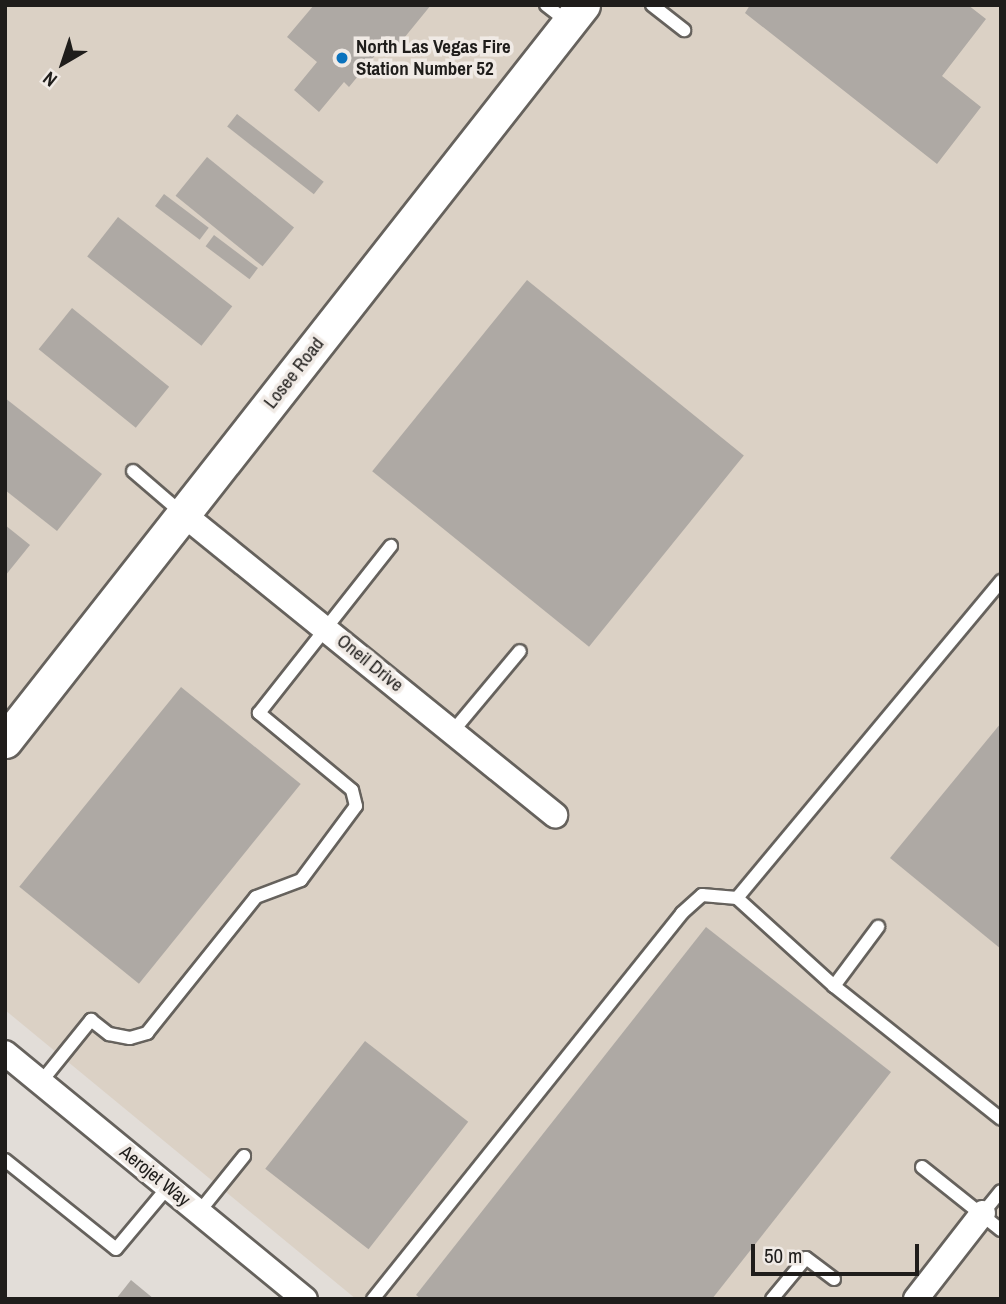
<!DOCTYPE html>
<style>
body{margin:0}
#map{position:relative;width:1006px;height:1304px;overflow:hidden;background:#e2ddd8;font-family:"Archivo Narrow",sans-serif}
div>[style]{position:absolute}
.built>*{inset:0;background:#dbd1c5}
.building>*{inset:0;background:#aea9a4;transform-origin:0 0}
.roads{filter:drop-shadow(2px 0 #66625d) drop-shadow(-2px 0 #66625d) drop-shadow(0 2px #66625d) drop-shadow(0 -2px #66625d)}
.service>*{height:12px;margin:-6px;padding:0 6px;transform-origin:6px;border-radius:6px;background:#fff}
.minor>*{height:24px;margin:-12px;padding:0 12px;transform-origin:12px;border-radius:12px;background:#fff}
.secondary>*{height:33px;margin:-16.5px;padding:0 16.5px;transform-origin:16.5px;border-radius:16.5px;background:#fff}
.dots>*{width:19px;height:19px;translate:-50% -50%;box-sizing:border-box;border:4px solid #f0eae5;border-radius:50%}
span{translate:-50% -50%;white-space:nowrap;text-align:center;line-height:1.15;-webkit-text-stroke:7px #f0eae5;paint-order:stroke}
.poi-label{font-size:19px;color:#1f1d1b;font-weight:700}
.left{translate:0 -50%;text-align:left}
.street-label{font-size:19px;color:#1f1d1b}
.frame{position:absolute;inset:0;border:7px solid #1f1d1b;pointer-events:none}
.north{position:absolute;left:28px;top:28px;width:70px;height:70px;-webkit-text-stroke:5px #f0eae5;paint-order:stroke;rotate:219deg;font-size:19px;font-weight:700;line-height:28px;text-align:center;color:#1f1d1b}
.north::after{content:'';display:block;margin:auto;width:24px;height:32px;background:#1f1d1b;clip-path:polygon(50% 0,100% 100%,50% 72%,0 100%)}
.scale{position:absolute;left:751px;top:1244px;width:168px;height:32px;box-sizing:border-box;border:4px solid #1f1d1b;border-top:0;padding-left:9px;font-size:21px;line-height:24px;white-space:nowrap;color:#1f1d1b;-webkit-text-stroke:5px #f0eae5;paint-order:stroke}
</style>
<div id="map">
<div class="built">
<i style="clip-path:polygon(5px 5px,1001px 5px,1001px 1299px,356px 1299px,5px 1010px)"></i>
</div>
<div class="building">
<i style="clip-path:polygon(314px 5px,431px 5px,391px 54px,382px 47px,349px 87px,344px 82px,319px 112px,294px 90px,317px 62px,287px 37px)"></i>
<i style="clip-path:polygon(750px 5px,968px 5px,986px 19px,942px 76px,981px 107px,937px 164px,745px 13px)"></i>
<i style="left:237px;top:114px;width:110px;height:16px;rotate:38deg"></i>
<i style="left:207px;top:157px;width:112px;height:50px;rotate:39deg"></i>
<i style="left:164px;top:194px;width:56px;height:15px;rotate:37deg"></i>
<i style="left:118px;top:217px;width:145px;height:50px;rotate:38deg"></i>
<i style="left:214px;top:235px;width:55px;height:14px;rotate:37deg"></i>
<i style="left:527px;top:280px;width:279px;height:246px;rotate:39deg"></i>
<i style="left:72px;top:308px;width:125px;height:53px;rotate:39deg"></i>
<i style="clip-path:polygon(5px 398px,102px 474px,57px 531px,5px 490px)"></i>
<i style="clip-path:polygon(5px 525px,30px 545px,5px 576px)"></i>
<i style="left:181px;top:687px;width:154px;height:257px;rotate:39deg"></i>
<i style="clip-path:polygon(1001px 723px,1001px 949px,890px 858px)"></i>
<i style="clip-path:polygon(706px 927px,891px 1072px,712px 1299px,421px 1299px,416px 1295px)"></i>
<i style="left:365px;top:1041px;width:131px;height:162px;rotate:38deg"></i>
<i style="clip-path:polygon(131px 1280px,154px 1299px,116px 1299px)"></i>
</div>
<div class="roads">
<div class="service">
<i style="left:546px;top:5px;width:29px;rotate:38deg"></i>
<i style="left:652px;top:5px;width:41px;rotate:38deg"></i>
<i style="left:133px;top:471px;width:66px;rotate:40.7deg"></i>
<i style="left:453px;top:731px;width:104px;rotate:-50.1deg"></i>
<i style="left:737px;top:898px;width:413px;rotate:-50.2deg"></i>
<i style="left:834px;top:986px;width:74px;rotate:-53.3deg"></i>
<i style="left:41px;top:1082px;width:80px;rotate:-51.1deg"></i>
<i style="left:91px;top:1020px;width:23px;rotate:38deg"></i>
<i style="left:109px;top:1034px;width:21px;rotate:11deg"></i>
<i style="left:130px;top:1038px;width:18px;rotate:-16deg"></i>
<i style="left:147px;top:1033px;width:174px;rotate:-51.3deg"></i>
<i style="left:256px;top:897px;width:48px;rotate:-20.7deg"></i>
<i style="left:301px;top:880px;width:92px;rotate:-53.4deg"></i>
<i style="left:356px;top:806px;width:16px;rotate:-104deg"></i>
<i style="left:352px;top:790px;width:121px;rotate:-140.4deg"></i>
<i style="left:259px;top:713px;width:213px;rotate:-51.7deg"></i>
<i style="left:5px;top:1160px;width:142px;rotate:38.7deg"></i>
<i style="left:116px;top:1249px;width:81px;rotate:-50deg"></i>
<i style="left:922px;top:1167px;width:101px;rotate:38.6deg"></i>
<i style="left:199px;top:1212px;width:72px;rotate:-51.2deg"></i>
<i style="left:983px;top:1213px;width:28px;rotate:-51deg"></i>
<i style="left:373px;top:1299px;width:494px;rotate:-51.3deg"></i>
<i style="left:682px;top:913px;width:27px;rotate:-42deg"></i>
<i style="left:702px;top:895px;width:35px;rotate:5deg"></i>
<i style="left:737px;top:898px;width:131px;rotate:42.2deg"></i>
<i style="left:834px;top:986px;width:213px;rotate:38.5deg"></i>
<i style="left:772px;top:1299px;width:53px;rotate:-50.3deg"></i>
<i style="left:806px;top:1258px;width:35px;rotate:37deg"></i>
</div>
<div class="minor">
<i style="left:183px;top:514px;width:479px;rotate:39deg"></i>
<i style="left:5px;top:1053px;width:388px;rotate:39.4deg"></i>
<i style="left:916px;top:1299px;width:109px;rotate:-52.1deg"></i>
</div>
<div class="secondary">
<i style="left:5px;top:741px;width:936px;rotate:-51.86deg"></i>
</div>
</div>
<div class="dots">
<i style="left:342px;top:58px;background:#0a72bd"></i>
</div>
<div class="poi-label">
<span class="left" style="left:356px;top:58px">North Las Vegas Fire<br>Station Number 52</span>
</div>
<div class="street-label">
<span style="left:294px;top:373px;rotate:-52deg">Losee Road</span>
<span style="left:370px;top:663px;rotate:39deg">Oneil Drive</span>
<span style="left:155px;top:1176px;rotate:39deg">Aerojet Way</span>
</div>
<div class="frame"></div>
<div class="north">N</div>
<div class="scale">50 m</div>
</div>
